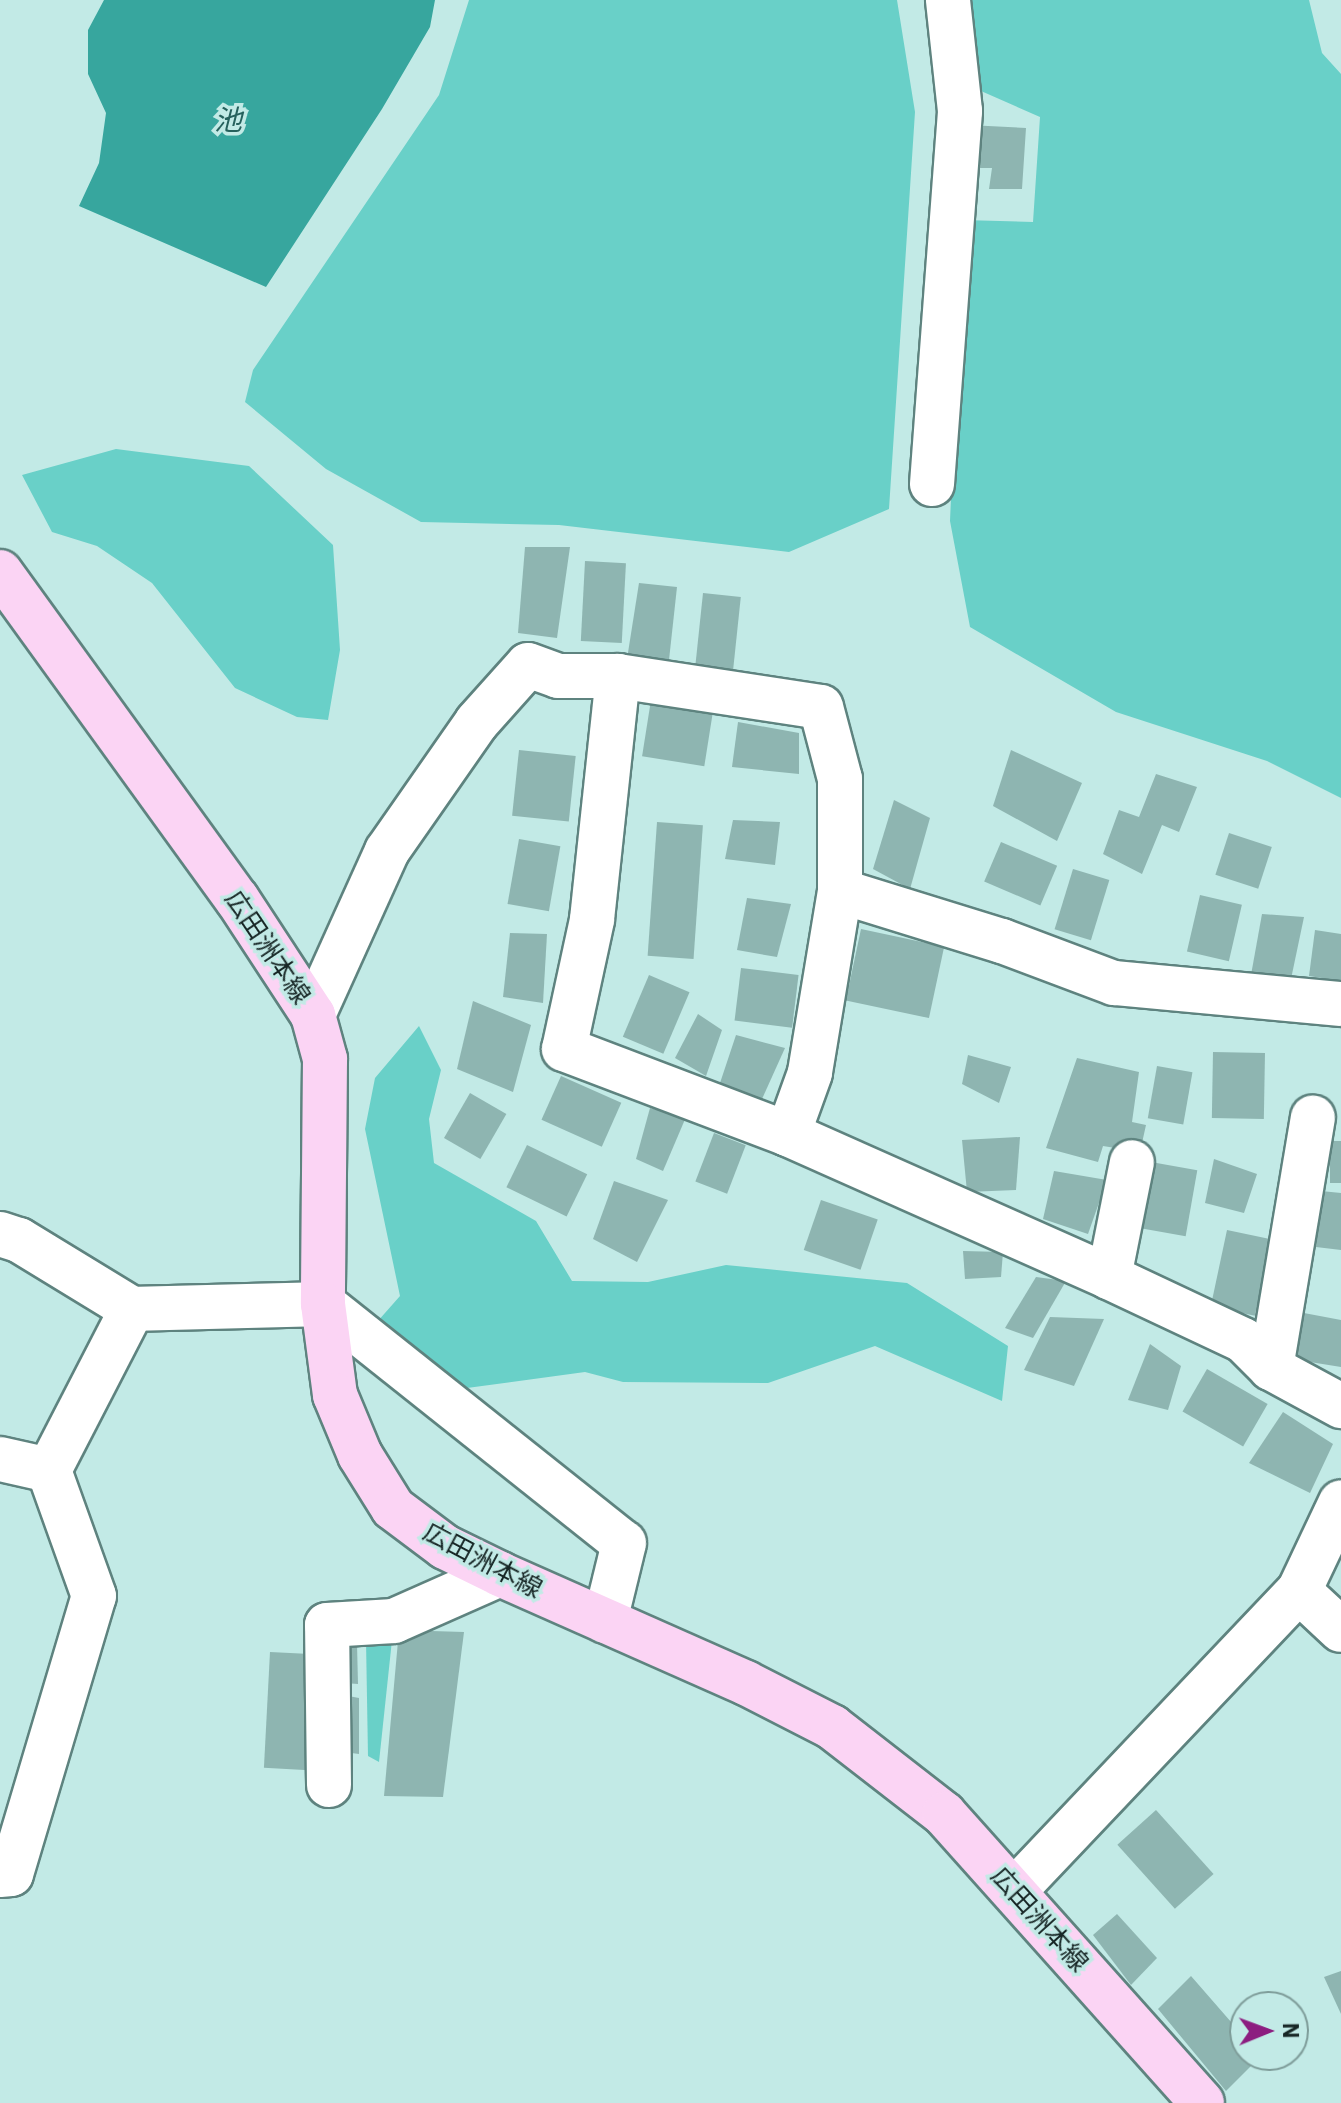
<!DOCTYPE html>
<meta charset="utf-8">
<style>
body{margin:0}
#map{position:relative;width:1341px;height:2103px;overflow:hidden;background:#c2eae6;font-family:"IBM Plex Sans","Noto Sans JP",sans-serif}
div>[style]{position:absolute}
.green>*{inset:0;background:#69d0c8}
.water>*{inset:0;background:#37a69e}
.building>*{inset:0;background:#8eb5b1;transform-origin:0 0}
.roads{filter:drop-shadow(2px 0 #5e837f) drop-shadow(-2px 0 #5e837f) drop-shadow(0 2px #5e837f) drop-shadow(0 -2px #5e837f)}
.minor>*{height:44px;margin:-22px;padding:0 22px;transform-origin:22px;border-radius:22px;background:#fff}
.major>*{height:44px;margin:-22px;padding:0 22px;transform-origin:22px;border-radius:22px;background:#fbd4f4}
span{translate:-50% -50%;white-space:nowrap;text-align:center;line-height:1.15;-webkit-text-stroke:7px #c2eae6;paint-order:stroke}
.street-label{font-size:26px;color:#182726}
.water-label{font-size:28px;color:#26615d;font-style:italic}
.north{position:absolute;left:1229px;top:1991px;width:80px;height:80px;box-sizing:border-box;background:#c2eae6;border:2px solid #7e9c99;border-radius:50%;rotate:89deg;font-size:22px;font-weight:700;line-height:32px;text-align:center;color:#182726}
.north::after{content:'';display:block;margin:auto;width:28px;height:36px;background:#8c1d80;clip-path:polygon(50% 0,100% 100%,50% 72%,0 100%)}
</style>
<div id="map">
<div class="green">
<i style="clip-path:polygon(469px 0,897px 0,915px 112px,889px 509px,789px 552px,559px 525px,421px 522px,326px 469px,245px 402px,253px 370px,439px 95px)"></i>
<i style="clip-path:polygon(971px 0,1309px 0,1322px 53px,1341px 74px,1341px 798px,1267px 761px,1116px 712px,970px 627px,950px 521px,963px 220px,1033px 222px,1040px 117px,981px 91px)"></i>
<i style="clip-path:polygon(116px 449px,249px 466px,333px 545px,340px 650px,328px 720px,297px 717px,235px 688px,152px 583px,97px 546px,52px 532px,22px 475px)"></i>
<i style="clip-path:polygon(419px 1026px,441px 1070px,429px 1119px,434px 1163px,536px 1221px,572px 1281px,648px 1282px,726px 1265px,907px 1283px,1008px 1346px,1002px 1401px,875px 1346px,768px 1383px,623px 1382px,585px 1372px,467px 1388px,394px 1377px,362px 1339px,400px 1296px,365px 1129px,375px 1078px)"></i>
<i style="clip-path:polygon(366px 1640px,392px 1640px,379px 1762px,368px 1756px)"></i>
</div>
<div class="water">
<i style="clip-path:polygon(104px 0,435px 0,430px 27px,382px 109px,266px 287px,79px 206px,99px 163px,106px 113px,88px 74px,88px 30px)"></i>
</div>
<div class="building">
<i style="clip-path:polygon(968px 125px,1026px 128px,1022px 189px,989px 189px,992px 168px,965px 168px)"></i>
<i style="clip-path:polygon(525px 547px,570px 547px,557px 638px,518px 633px)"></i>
<i style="left:585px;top:561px;width:41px;height:80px;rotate:3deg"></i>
<i style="clip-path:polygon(639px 583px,677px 587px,668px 669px,627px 659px)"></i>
<i style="left:703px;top:593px;width:38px;height:76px;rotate:6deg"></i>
<i style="left:651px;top:700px;width:63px;height:57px;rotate:9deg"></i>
<i style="clip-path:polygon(738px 722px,799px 733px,799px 774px,732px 767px)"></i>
<i style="left:519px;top:750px;width:57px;height:66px;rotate:6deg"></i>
<i style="clip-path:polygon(1011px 750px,1082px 783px,1057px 841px,993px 806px)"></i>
<i style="clip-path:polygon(1156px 774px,1197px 787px,1179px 832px,1162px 825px,1142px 874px,1103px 854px,1119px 810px,1139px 817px)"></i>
<i style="clip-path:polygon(894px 800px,930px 818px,910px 889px,873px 869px)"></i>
<i style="clip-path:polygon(733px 820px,780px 822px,775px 865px,725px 859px)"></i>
<i style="left:657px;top:822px;width:46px;height:134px;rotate:4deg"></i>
<i style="left:1229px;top:833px;width:45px;height:44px;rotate:18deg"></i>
<i style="left:519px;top:839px;width:42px;height:66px;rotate:10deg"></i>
<i style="left:1001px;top:842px;width:61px;height:43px;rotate:23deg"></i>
<i style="left:1073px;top:869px;width:38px;height:63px;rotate:17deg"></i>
<i style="left:1200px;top:895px;width:43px;height:58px;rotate:13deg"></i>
<i style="clip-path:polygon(747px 898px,791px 904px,777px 957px,737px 950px)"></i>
<i style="clip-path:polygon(1262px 914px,1304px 917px,1291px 979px,1251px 975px)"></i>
<i style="left:861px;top:929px;width:85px;height:73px;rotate:12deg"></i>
<i style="clip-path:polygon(1315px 930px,1341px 934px,1341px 981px,1309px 976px)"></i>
<i style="clip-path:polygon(510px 933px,547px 934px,543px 1003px,503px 997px)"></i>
<i style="left:741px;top:968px;width:58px;height:53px;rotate:7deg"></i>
<i style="left:649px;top:975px;width:44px;height:67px;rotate:23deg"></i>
<i style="clip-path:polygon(473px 1001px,531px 1025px,513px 1092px,457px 1069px)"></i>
<i style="clip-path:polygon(698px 1014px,722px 1030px,706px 1076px,675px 1058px)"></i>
<i style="clip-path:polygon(736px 1035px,785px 1048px,762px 1099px,720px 1083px)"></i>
<i style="left:1213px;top:1052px;width:52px;height:66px;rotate:1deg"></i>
<i style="clip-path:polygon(968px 1055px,1011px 1067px,999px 1103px,962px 1084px)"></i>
<i style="clip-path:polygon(1077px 1058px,1139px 1072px,1132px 1122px,1146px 1125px,1140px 1152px,1103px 1146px,1098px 1162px,1046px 1148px)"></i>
<i style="left:1157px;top:1066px;width:36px;height:53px;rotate:10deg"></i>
<i style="left:561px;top:1076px;width:66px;height:48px;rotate:24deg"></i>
<i style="left:470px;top:1093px;width:42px;height:52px;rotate:30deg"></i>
<i style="clip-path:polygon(650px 1108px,686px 1117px,663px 1171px,636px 1159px)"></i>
<i style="left:714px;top:1133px;width:34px;height:52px;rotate:21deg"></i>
<i style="clip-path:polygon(1020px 1137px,1016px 1190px,967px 1192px,962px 1140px)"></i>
<i style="left:1330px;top:1141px;width:11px;height:42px"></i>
<i style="left:527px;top:1145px;width:67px;height:47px;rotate:26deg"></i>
<i style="clip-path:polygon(1214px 1159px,1257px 1174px,1244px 1213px,1205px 1203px)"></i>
<i style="left:1151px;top:1162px;width:47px;height:67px;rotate:10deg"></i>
<i style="clip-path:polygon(1054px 1171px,1107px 1180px,1088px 1234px,1043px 1219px)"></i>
<i style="clip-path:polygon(614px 1181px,668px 1200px,637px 1262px,593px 1239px)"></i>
<i style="clip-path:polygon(1321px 1191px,1341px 1193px,1341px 1250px,1316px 1247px)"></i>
<i style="left:821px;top:1200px;width:60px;height:53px;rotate:19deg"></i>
<i style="left:1227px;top:1230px;width:45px;height:78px;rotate:12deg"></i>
<i style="clip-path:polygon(963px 1251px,1003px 1252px,1001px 1277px,965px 1279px)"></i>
<i style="clip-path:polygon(1036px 1277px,1066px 1281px,1033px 1338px,1005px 1328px)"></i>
<i style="clip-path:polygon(1288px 1310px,1341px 1320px,1341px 1367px,1279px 1357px)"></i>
<i style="clip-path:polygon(1050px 1317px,1104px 1319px,1074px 1386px,1024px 1370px)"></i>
<i style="clip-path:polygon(1150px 1344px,1181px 1366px,1168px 1410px,1128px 1400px)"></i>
<i style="left:1207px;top:1369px;width:70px;height:49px;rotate:30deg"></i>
<i style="clip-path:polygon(1283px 1412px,1333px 1444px,1310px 1493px,1249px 1463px)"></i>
<i style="clip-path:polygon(399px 1630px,464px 1632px,443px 1797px,384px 1796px)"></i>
<i style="clip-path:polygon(341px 1644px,357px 1644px,358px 1684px,344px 1683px)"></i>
<i style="left:270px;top:1652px;width:45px;height:116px;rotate:3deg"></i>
<i style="clip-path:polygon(343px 1695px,359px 1698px,359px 1754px,344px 1752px)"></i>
<i style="left:1156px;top:1810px;width:86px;height:52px;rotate:48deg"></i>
<i style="clip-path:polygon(1117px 1914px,1157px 1958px,1131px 1985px,1093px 1935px)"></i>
<i style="clip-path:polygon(1341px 1971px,1341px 2014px,1324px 1977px)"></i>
<i style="clip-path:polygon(1191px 1976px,1245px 2038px,1245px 2055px,1262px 2055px,1226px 2091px,1158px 2009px)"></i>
</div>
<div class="roads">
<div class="minor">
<i style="left:932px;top:484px;width:374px;rotate:-85.7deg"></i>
<i style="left:960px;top:111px;width:112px;rotate:-96.2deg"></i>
<i style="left:618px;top:676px;width:205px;rotate:8.7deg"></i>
<i style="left:821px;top:707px;width:74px;rotate:75.2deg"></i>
<i style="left:840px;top:779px;width:112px;rotate:90deg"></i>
<i style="left:840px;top:891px;width:184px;rotate:99.4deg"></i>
<i style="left:810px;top:1073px;width:65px;rotate:109.8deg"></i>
<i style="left:840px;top:891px;width:170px;rotate:17.2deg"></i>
<i style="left:1002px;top:941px;width:120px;rotate:20.6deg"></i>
<i style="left:1114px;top:983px;width:228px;rotate:5.3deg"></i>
<i style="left:313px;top:1015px;width:180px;rotate:-65.7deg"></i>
<i style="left:387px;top:851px;width:157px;rotate:-55.1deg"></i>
<i style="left:477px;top:722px;width:76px;rotate:-48.2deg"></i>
<i style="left:528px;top:665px;width:32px;rotate:20deg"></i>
<i style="left:558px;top:676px;width:60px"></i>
<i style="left:618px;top:676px;width:245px;rotate:96.1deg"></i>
<i style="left:592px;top:920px;width:132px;rotate:102.2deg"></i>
<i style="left:564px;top:1049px;width:240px;rotate:20.8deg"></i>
<i style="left:788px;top:1134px;width:351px;rotate:24deg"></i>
<i style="left:1109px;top:1277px;width:148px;rotate:25.2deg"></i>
<i style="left:1243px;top:1340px;width:40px;rotate:45deg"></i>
<i style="left:1271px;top:1368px;width:80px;rotate:28.5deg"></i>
<i style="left:0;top:1234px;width:20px;rotate:18deg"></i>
<i style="left:19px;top:1240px;width:132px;rotate:31.4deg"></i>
<i style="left:132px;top:1309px;width:191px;rotate:-1.5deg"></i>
<i style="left:323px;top:1304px;width:384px;rotate:38.5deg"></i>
<i style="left:624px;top:1543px;width:80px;rotate:103.7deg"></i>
<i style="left:1109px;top:1277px;width:117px;rotate:-78.7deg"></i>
<i style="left:1271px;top:1368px;width:254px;rotate:-80.5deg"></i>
<i style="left:0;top:1459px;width:50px;rotate:12.7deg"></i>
<i style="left:1299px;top:1591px;width:57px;rotate:42.9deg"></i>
<i style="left:329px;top:1785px;width:160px;rotate:-90.7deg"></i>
<i style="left:327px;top:1625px;width:67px;rotate:-3.4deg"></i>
<i style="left:394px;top:1621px;width:116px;rotate:-23.9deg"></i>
<i style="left:0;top:1875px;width:11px;rotate:-5deg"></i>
<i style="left:11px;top:1874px;width:290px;rotate:-73.4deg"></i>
<i style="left:94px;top:1596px;width:134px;rotate:-109.7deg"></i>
<i style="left:49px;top:1470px;width:181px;rotate:-62.7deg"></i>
<i style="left:1014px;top:1891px;width:414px;rotate:-46.5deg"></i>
<i style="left:1299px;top:1591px;width:98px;rotate:-64.7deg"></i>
</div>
<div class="major">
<i style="left:0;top:572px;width:404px;rotate:54.1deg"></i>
<i style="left:237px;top:899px;width:139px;rotate:56.8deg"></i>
<i style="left:313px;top:1015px;width:46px;rotate:74.7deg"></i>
<i style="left:325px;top:1059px;width:245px;rotate:90.5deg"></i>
<i style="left:323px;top:1304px;width:92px;rotate:82.5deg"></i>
<i style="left:335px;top:1395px;width:65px;rotate:67.4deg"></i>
<i style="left:360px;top:1455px;width:62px;rotate:58.1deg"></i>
<i style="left:393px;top:1508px;width:65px;rotate:36.9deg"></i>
<i style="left:445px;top:1547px;width:61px;rotate:26.1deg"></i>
<i style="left:500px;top:1574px;width:269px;rotate:23.9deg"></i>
<i style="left:746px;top:1683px;width:97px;rotate:27.1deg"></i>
<i style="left:832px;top:1727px;width:142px;rotate:37.8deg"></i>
<i style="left:944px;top:1814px;width:387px;rotate:48.2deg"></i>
</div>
</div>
<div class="street-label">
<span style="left:268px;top:947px;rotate:56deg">広田洲本線</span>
<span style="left:483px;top:1560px;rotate:28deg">広田洲本線</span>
<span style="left:1040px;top:1919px;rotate:48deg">広田洲本線</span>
</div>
<div class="water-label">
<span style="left:228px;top:120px">池</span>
</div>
<div class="north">N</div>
</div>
